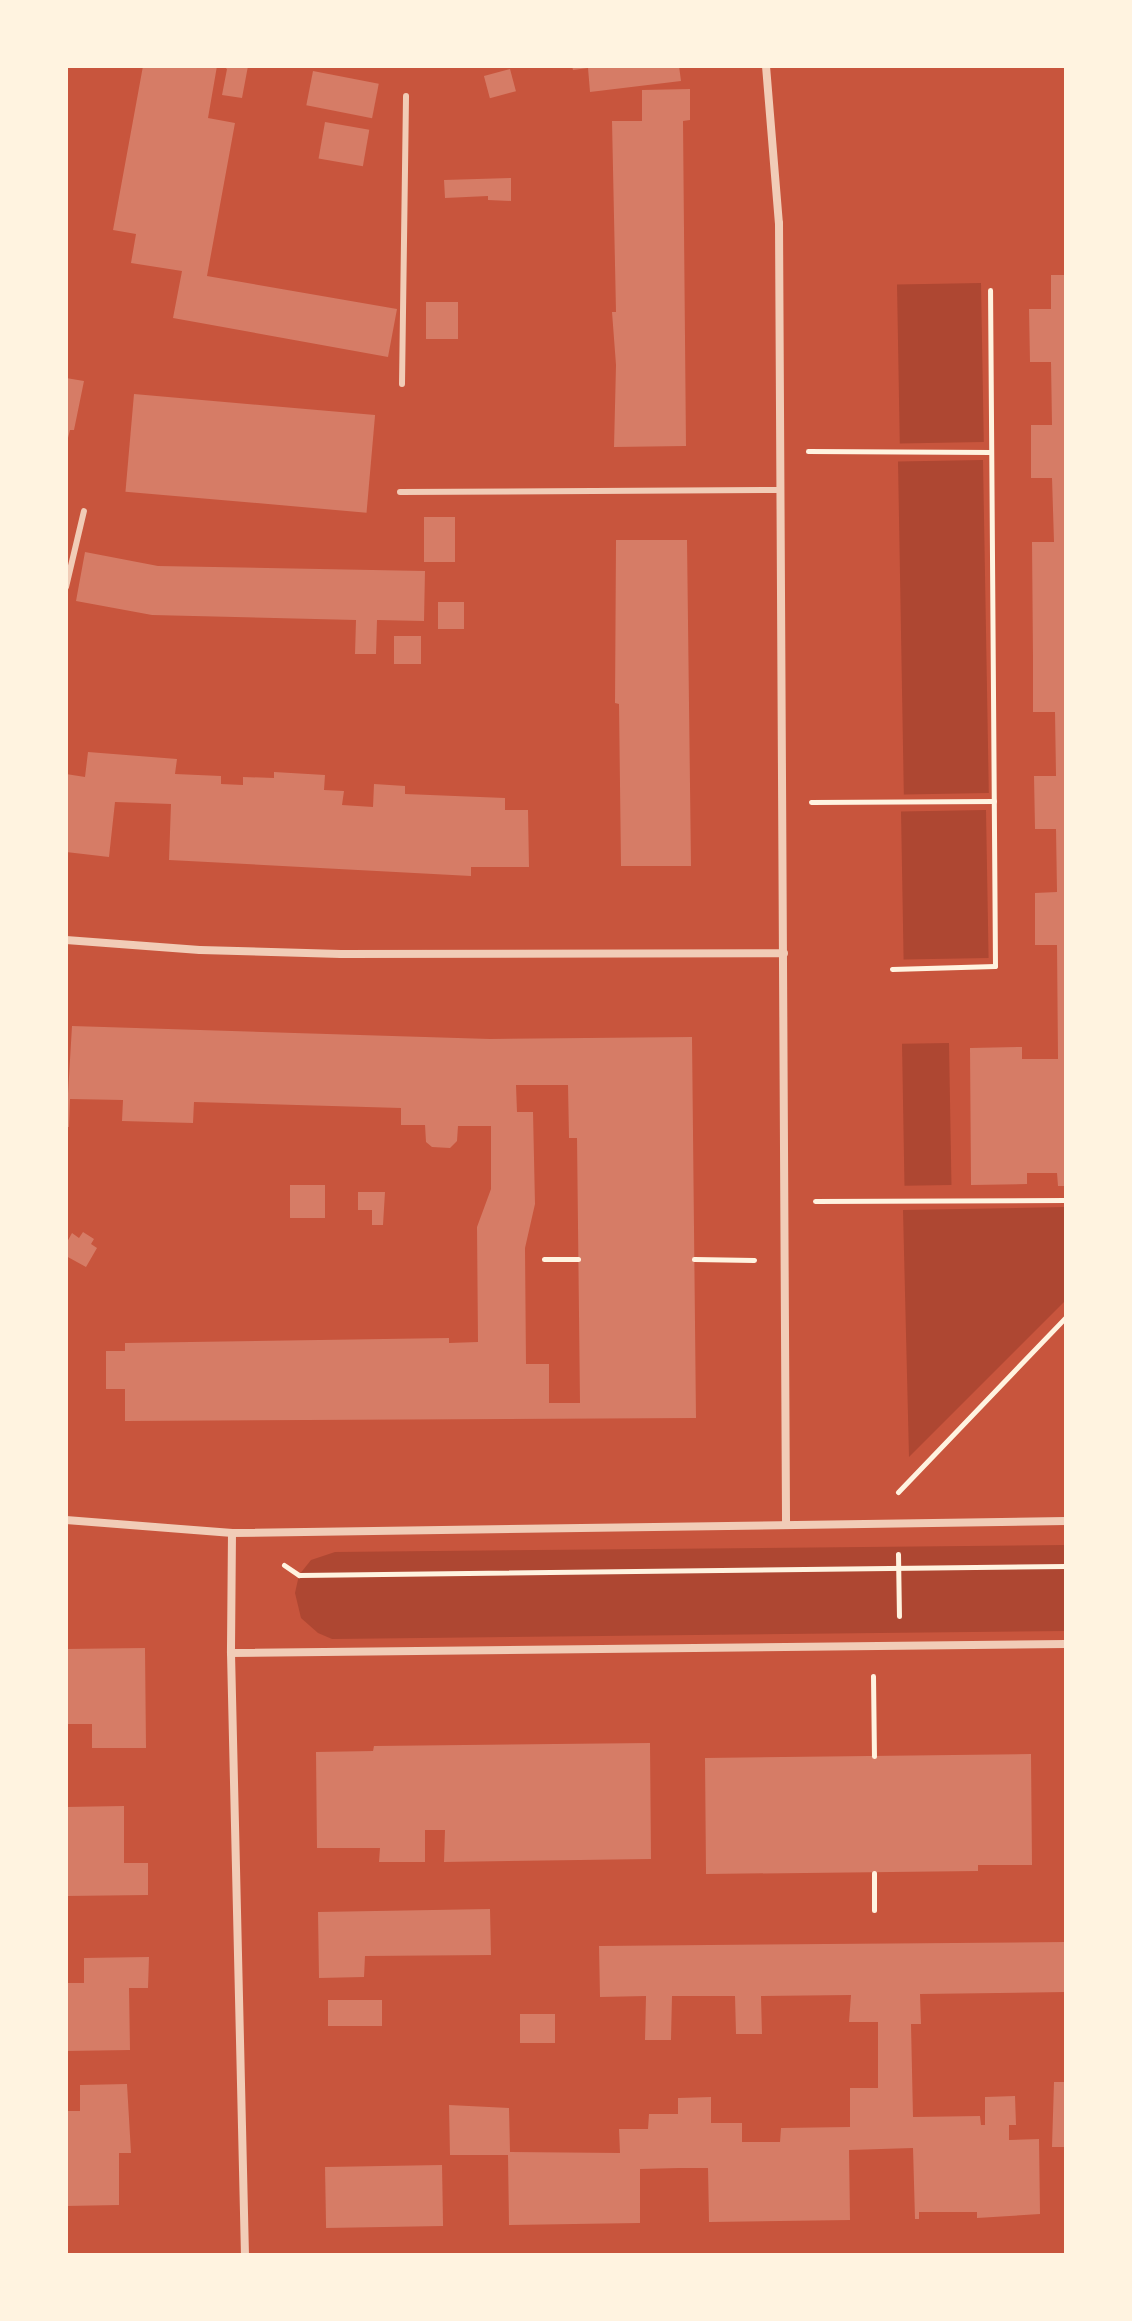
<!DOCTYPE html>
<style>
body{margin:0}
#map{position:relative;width:1132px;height:2321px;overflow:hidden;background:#c8553d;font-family:Lato,sans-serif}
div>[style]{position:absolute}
.green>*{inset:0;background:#ae4732;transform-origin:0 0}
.building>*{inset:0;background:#d67c66;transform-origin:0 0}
.path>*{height:5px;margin:-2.5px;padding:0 2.5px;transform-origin:2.5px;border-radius:2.5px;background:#fff3e0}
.service>*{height:6px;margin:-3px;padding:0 3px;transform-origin:3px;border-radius:3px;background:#f1ccb7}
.minor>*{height:8px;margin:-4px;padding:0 4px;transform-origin:4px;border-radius:4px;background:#f1ccb7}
span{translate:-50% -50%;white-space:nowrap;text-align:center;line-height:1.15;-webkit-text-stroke:8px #fff3e0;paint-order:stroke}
.frame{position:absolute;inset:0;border:68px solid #fff3e0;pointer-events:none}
</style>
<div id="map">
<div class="green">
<i style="left:981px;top:283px;width:159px;height:84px;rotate:89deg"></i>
<i style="left:983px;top:460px;width:333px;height:85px;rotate:89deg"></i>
<i style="left:986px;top:810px;width:148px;height:85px;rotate:89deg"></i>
<i style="left:949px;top:1043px;width:142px;height:47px;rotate:89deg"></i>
<i style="clip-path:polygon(1066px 1207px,1066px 1300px,909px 1457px,903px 1210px)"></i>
<i style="clip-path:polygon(1066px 1545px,1066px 1631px,332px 1639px,318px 1633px,301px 1618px,295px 1593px,299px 1575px,311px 1560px,335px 1552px)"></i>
</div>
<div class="building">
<i style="clip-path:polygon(143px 66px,217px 66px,208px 118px,235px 123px,207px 276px,397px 309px,388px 357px,173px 318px,182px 271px,131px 263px,136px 234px,113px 230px)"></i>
<i style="clip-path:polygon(223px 66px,248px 66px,242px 98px,222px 95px,227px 69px)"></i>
<i style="clip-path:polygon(572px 66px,679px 66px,681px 81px,590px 92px,588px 68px,573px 70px)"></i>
<i style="left:510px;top:69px;width:23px;height:27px;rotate:75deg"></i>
<i style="left:313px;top:71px;width:67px;height:35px;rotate:11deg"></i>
<i style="clip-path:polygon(690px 89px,690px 120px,683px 121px,686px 446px,614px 447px,616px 365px,612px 312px,616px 312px,612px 121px,642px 121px,642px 90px)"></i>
<i style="left:325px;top:122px;width:45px;height:37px;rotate:10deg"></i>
<i style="clip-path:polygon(511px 178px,511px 201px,488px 200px,488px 196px,445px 198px,444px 180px)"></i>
<i style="clip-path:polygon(1051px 275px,1066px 275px,1066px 1186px,1058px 1186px,1057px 1173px,1027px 1173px,1027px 1184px,971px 1185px,970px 1048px,1022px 1047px,1022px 1059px,1058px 1059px,1057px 945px,1035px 945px,1035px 893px,1057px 892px,1056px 829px,1035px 829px,1034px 776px,1056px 776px,1055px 712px,1033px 712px,1033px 659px,1032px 542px,1054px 542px,1052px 478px,1031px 478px,1031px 425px,1052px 425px,1051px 362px,1030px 362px,1029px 309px,1051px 309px)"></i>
<i style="left:426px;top:302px;width:32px;height:37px"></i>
<i style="clip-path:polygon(66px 378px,84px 381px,74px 430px,70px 430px,67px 442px)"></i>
<i style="left:134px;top:394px;width:242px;height:98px;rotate:5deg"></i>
<i style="left:424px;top:517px;width:31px;height:45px"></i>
<i style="clip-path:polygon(616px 540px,687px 540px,691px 866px,621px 866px,619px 704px,615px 703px)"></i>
<i style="clip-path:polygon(85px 552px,158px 566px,425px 571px,424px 621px,377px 620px,376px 654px,355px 654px,356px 620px,152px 615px,76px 601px)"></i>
<i style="left:438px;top:602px;width:26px;height:27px"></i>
<i style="left:394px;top:636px;width:27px;height:28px"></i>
<i style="clip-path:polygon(88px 752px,177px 759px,175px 774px,221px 776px,221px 784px,243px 785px,243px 777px,274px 778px,274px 772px,325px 775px,324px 790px,344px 791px,342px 805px,373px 807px,374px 784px,405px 786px,405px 794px,505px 798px,505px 810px,528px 810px,529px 867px,471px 867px,471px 876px,169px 860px,171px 804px,115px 802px,109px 857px,66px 852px,66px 774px,85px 777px)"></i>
<i style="clip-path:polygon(evenodd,72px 1026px,490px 1039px,692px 1037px,696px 1418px,125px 1421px,125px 1389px,106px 1389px,106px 1351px,125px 1351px,125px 1343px,449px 1338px,449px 1343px,478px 1342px,477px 1227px,491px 1189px,491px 1126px,458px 1126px,457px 1141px,450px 1148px,432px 1147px,426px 1142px,425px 1125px,401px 1125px,401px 1108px,194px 1102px,193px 1123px,122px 1121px,123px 1100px,70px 1099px,69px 1127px,66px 1127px,72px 1026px,516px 1085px,568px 1085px,569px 1138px,577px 1138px,580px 1403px,549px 1403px,549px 1364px,526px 1364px,525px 1248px,535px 1204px,533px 1112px,517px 1112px,516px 1085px)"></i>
<i style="left:290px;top:1185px;width:35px;height:33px"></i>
<i style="clip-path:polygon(358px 1192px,385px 1192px,383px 1225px,372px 1225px,372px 1210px,358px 1210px)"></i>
<i style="clip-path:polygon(83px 1232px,94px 1239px,91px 1244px,97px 1248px,86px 1267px,66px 1256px,66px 1244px,72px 1233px,79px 1238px)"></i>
<i style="clip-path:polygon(145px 1648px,146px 1748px,92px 1748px,92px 1724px,66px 1724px,66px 1649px)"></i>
<i style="clip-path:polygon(650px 1743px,651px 1859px,444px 1862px,445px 1830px,425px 1830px,425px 1862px,379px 1862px,380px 1848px,317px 1848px,316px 1752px,373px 1751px,374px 1746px)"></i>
<i style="clip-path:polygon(1031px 1754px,1032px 1865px,978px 1865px,978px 1871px,706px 1874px,705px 1758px)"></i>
<i style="clip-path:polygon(124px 1806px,124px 1863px,148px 1863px,148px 1895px,66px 1896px,66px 1807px)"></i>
<i style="clip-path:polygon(490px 1909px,491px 1955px,365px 1956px,364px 1977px,319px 1978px,318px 1912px)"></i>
<i style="clip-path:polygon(1066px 1942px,1066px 1992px,920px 1994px,921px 2024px,911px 2024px,913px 2117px,980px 2116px,981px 2125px,985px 2125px,985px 2097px,1015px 2096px,1016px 2125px,1009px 2125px,1009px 2140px,1039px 2139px,1040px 2214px,977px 2218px,977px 2212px,919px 2212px,919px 2219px,915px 2219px,913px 2148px,849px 2150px,850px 2220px,709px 2222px,708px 2168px,679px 2168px,640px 2169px,640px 2223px,509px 2225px,508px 2155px,450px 2155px,449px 2105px,509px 2108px,510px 2152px,620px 2153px,619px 2129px,648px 2129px,649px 2114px,678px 2114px,678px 2098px,711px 2097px,711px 2123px,742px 2123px,742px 2142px,780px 2142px,781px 2128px,850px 2127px,850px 2088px,878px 2088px,878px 2022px,849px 2022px,851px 1995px,761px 1996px,762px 2034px,736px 2034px,735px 1996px,672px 1996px,671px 2040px,645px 2040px,646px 1996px,600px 1997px,599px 1946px)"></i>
<i style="clip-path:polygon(149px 1957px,148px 1988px,129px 1988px,130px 2050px,66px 2051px,66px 1983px,84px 1983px,84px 1958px)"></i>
<i style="left:382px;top:2000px;width:26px;height:54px;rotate:90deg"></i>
<i style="left:520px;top:2014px;width:35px;height:29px"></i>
<i style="clip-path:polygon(1054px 2082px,1066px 2082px,1066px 2147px,1052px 2147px)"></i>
<i style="clip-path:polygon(127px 2084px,131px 2153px,119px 2153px,119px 2205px,66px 2206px,66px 2111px,80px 2111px,80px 2085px)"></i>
<i style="left:442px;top:2165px;width:61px;height:117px;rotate:89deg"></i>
</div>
<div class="path">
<i style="left:808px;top:451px;width:183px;rotate:0.3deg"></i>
<i style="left:811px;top:802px;width:183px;rotate:-0.3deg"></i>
<i style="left:892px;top:969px;width:103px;rotate:-1.7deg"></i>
<i style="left:995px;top:966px;width:676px;rotate:-90.42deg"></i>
<i style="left:815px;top:1201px;width:251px;rotate:-0.2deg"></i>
<i style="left:544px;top:1259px;width:34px"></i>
<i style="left:694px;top:1259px;width:60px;rotate:1deg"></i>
<i style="left:898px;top:1492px;width:243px;rotate:-46.2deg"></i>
<i style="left:898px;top:1554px;width:62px;rotate:89.1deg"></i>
<i style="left:284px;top:1565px;width:18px;rotate:34deg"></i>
<i style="left:299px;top:1575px;width:767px;rotate:-0.67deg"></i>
<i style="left:873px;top:1676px;width:80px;rotate:89.3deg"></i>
<i style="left:874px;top:1873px;width:37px;rotate:90deg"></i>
</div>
<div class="service">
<i style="left:402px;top:384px;width:288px;rotate:-89.2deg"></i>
<i style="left:400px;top:492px;width:381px;rotate:-0.3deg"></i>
<i style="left:66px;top:587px;width:78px;rotate:-76.7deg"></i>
</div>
<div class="minor">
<i style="left:766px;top:66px;width:158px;rotate:85.3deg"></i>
<i style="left:779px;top:223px;width:1302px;rotate:89.69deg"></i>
<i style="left:66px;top:940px;width:134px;rotate:4.3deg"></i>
<i style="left:200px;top:950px;width:141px;rotate:1.6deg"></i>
<i style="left:341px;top:954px;width:443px;rotate:-0.1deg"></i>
<i style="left:66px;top:1520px;width:167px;rotate:4.5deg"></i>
<i style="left:232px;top:1533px;width:834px;rotate:-0.82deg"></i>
<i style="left:232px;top:1533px;width:120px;rotate:90.5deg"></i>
<i style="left:231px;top:1653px;width:602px;rotate:88.67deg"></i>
<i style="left:231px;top:1653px;width:835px;rotate:-0.62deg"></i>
</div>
<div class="frame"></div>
</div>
